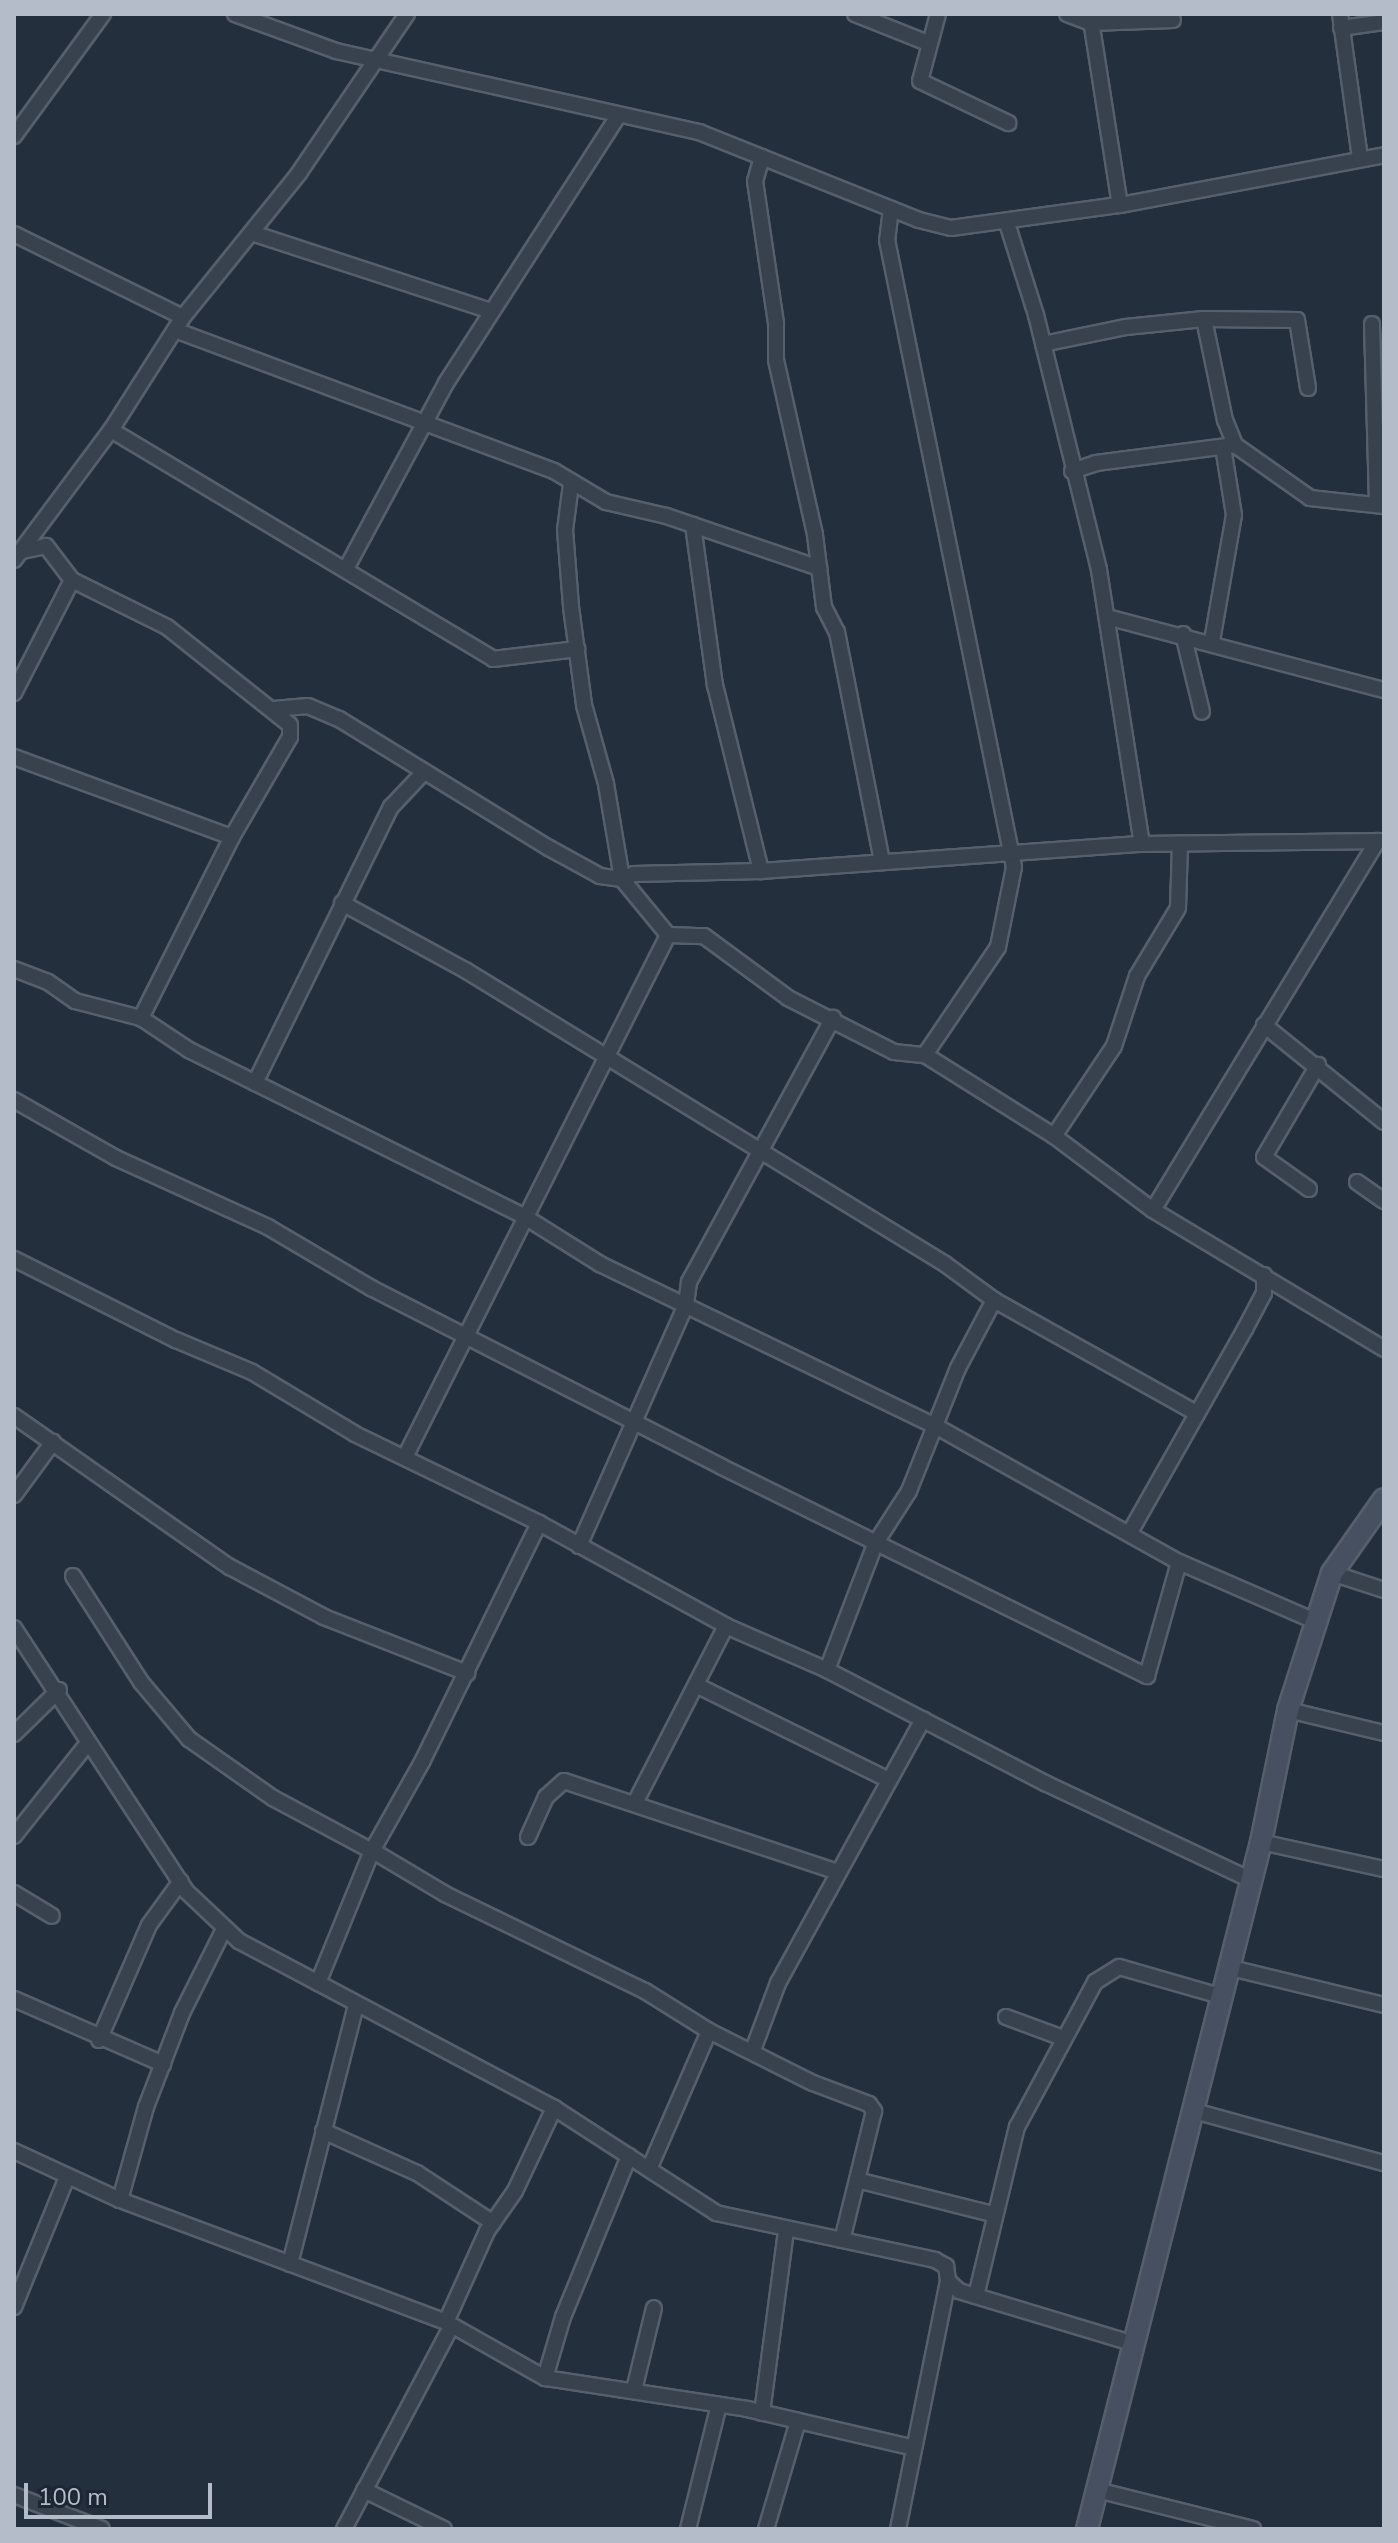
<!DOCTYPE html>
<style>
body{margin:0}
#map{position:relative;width:1398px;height:2543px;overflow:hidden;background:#242f3e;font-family:"Nunito Sans",sans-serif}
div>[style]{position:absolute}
.roads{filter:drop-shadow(2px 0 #565f6c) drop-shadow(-2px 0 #565f6c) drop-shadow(0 2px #565f6c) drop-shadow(0 -2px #565f6c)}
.street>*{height:14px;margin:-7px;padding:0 7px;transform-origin:7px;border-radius:7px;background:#38414e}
.secondary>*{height:20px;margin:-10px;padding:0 10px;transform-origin:10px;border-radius:10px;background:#465061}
span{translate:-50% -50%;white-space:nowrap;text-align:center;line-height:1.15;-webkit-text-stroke:6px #1d2633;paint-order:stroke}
.frame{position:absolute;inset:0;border:16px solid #b4bcc9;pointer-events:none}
.scale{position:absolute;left:24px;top:2483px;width:188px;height:36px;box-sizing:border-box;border:4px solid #b4bcc9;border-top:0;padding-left:10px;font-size:24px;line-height:28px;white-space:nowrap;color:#b4bcc9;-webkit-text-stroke:6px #1d2633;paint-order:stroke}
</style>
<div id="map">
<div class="roads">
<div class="street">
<i style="left:235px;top:14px;width:108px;rotate:20.1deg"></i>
<i style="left:336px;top:51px;width:372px;rotate:12.6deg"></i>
<i style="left:699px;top:132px;width:237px;rotate:21.8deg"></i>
<i style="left:919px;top:220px;width:33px;rotate:14deg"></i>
<i style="left:951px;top:228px;width:171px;rotate:-7.8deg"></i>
<i style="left:1120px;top:205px;width:269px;rotate:-10.7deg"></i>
<i style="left:855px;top:14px;width:79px;rotate:21.7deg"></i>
<i style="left:938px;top:14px;width:69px;rotate:105deg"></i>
<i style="left:920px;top:81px;width:98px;rotate:25.5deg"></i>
<i style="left:1067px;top:14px;width:26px;rotate:21deg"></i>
<i style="left:1091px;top:23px;width:82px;rotate:-2.1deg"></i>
<i style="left:1090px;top:14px;width:193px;rotate:81.1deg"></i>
<i style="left:1340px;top:14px;width:146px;rotate:82.1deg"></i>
<i style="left:1341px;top:28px;width:43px;rotate:-7.9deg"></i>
<i style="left:14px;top:136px;width:151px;rotate:-53.9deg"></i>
<i style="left:762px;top:157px;width:25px;rotate:106deg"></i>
<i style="left:755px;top:181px;width:145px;rotate:81.6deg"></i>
<i style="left:776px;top:324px;width:36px;rotate:90deg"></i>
<i style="left:776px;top:360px;width:179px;rotate:77.4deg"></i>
<i style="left:815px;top:535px;width:73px;rotate:82.9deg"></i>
<i style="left:824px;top:607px;width:28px;rotate:63deg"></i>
<i style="left:837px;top:632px;width:234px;rotate:78.9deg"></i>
<i style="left:891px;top:209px;width:31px;rotate:97deg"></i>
<i style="left:887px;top:240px;width:640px;rotate:78.55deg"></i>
<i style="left:1014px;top:867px;width:82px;rotate:101.3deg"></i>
<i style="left:998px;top:947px;width:130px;rotate:124.1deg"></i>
<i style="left:1007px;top:223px;width:96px;rotate:72.5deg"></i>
<i style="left:1036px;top:315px;width:263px;rotate:76.1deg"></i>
<i style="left:1099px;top:570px;width:277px;rotate:81.1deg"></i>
<i style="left:252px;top:233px;width:250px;rotate:18.1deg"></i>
<i style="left:14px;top:234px;width:188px;rotate:26.2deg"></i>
<i style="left:1204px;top:319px;width:103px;rotate:78.3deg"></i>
<i style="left:1225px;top:420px;width:27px;rotate:68deg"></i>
<i style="left:1372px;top:324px;width:181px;rotate:88.4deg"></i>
<i style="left:175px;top:330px;width:404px;rotate:20.4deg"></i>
<i style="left:554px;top:471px;width:61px;rotate:30.8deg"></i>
<i style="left:606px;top:502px;width:62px;rotate:13.1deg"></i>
<i style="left:666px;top:516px;width:162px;rotate:18.8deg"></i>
<i style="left:1043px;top:344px;width:85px;rotate:-11.6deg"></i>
<i style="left:1126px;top:327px;width:78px;rotate:-5.9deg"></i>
<i style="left:1204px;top:319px;width:93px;rotate:0.6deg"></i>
<i style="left:1297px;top:320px;width:69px;rotate:80.8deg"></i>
<i style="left:111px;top:430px;width:445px;rotate:30.9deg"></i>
<i style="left:493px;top:659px;width:85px;rotate:-6.8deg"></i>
<i style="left:1072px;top:471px;width:25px;rotate:-18deg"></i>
<i style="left:1096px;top:463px;width:140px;rotate:-7.4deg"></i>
<i style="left:1235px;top:445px;width:92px;rotate:35.2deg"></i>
<i style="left:1310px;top:498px;width:74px;rotate:6.2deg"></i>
<i style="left:571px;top:484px;width:46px;rotate:97.4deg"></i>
<i style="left:565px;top:530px;width:77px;rotate:85.5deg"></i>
<i style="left:571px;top:607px;width:99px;rotate:82.4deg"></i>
<i style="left:584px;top:705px;width:82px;rotate:74.4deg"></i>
<i style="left:606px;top:784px;width:96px;rotate:80.4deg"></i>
<i style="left:622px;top:879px;width:13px;rotate:-23deg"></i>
<i style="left:634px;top:874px;width:127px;rotate:-1.4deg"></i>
<i style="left:761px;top:871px;width:382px;rotate:-4.1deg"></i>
<i style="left:1142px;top:844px;width:242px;rotate:-0.7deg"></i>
<i style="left:693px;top:525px;width:162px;rotate:82.2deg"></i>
<i style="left:715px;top:685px;width:192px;rotate:76.1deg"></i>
<i style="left:14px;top:560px;width:162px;rotate:-53.3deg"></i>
<i style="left:111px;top:430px;width:134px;rotate:-57.5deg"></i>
<i style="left:183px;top:317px;width:185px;rotate:-51.1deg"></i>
<i style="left:299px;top:173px;width:192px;rotate:-55.8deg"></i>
<i style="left:347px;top:567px;width:209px;rotate:-61.7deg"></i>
<i style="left:446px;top:383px;width:319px;rotate:-57.2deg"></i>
<i style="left:72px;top:580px;width:106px;rotate:26.3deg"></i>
<i style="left:167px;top:627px;width:157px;rotate:38.5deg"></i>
<i style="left:290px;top:725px;width:12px;rotate:90deg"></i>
<i style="left:290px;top:737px;width:116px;rotate:120.1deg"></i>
<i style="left:232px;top:837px;width:203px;rotate:116.7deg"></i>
<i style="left:1107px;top:617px;width:286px;rotate:14.8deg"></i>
<i style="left:1183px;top:634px;width:80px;rotate:76.3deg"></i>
<i style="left:1212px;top:641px;width:128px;rotate:-80.1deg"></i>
<i style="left:1234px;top:515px;width:69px;rotate:-99.2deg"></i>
<i style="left:14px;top:693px;width:127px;rotate:-62.8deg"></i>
<i style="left:72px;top:580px;width:43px;rotate:-127.4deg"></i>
<i style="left:46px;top:546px;width:30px;rotate:168deg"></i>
<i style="left:274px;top:709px;width:34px;rotate:-5deg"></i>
<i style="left:308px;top:706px;width:34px;rotate:23deg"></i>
<i style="left:339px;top:719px;width:246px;rotate:31.6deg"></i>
<i style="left:549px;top:848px;width:58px;rotate:28.8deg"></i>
<i style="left:600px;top:876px;width:22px;rotate:8deg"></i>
<i style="left:622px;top:879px;width:72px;rotate:50.6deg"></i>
<i style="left:14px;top:757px;width:232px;rotate:20.2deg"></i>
<i style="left:342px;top:903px;width:140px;rotate:28.6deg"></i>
<i style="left:465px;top:970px;width:563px;rotate:31.49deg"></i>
<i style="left:945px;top:1264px;width:61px;rotate:36.3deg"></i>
<i style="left:994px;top:1300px;width:231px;rotate:29.2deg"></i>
<i style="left:668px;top:935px;width:36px;rotate:2deg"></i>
<i style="left:704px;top:936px;width:104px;rotate:36.4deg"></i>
<i style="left:788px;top:998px;width:119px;rotate:27deg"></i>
<i style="left:894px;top:1052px;width:31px;rotate:6deg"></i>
<i style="left:925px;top:1055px;width:152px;rotate:32.1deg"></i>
<i style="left:1054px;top:1136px;width:124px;rotate:36.8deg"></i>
<i style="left:1153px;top:1210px;width:270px;rotate:31deg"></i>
<i style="left:14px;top:969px;width:36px;rotate:21deg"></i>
<i style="left:48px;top:982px;width:33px;rotate:35deg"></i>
<i style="left:75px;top:1001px;width:68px;rotate:14.4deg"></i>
<i style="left:141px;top:1018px;width:58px;rotate:33.7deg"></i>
<i style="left:189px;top:1050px;width:375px;rotate:26.4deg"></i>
<i style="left:525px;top:1217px;width:89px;rotate:32.1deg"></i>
<i style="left:600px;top:1264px;width:377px;rotate:25.8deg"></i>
<i style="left:939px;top:1428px;width:275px;rotate:29.2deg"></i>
<i style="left:1179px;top:1562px;width:148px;rotate:23.5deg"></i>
<i style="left:1264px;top:1025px;width:154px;rotate:38.9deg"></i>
<i style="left:255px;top:1083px;width:308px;rotate:-63.8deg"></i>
<i style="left:391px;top:807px;width:47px;rotate:-46.7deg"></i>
<i style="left:14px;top:1100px;width:117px;rotate:29.6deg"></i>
<i style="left:116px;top:1158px;width:167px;rotate:24.4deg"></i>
<i style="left:268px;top:1227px;width:120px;rotate:30.6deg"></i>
<i style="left:371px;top:1288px;width:394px;rotate:27deg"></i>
<i style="left:722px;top:1467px;width:474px;rotate:26.2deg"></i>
<i style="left:1147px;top:1676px;width:118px;rotate:-74.3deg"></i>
<i style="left:1054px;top:1136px;width:108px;rotate:-56.3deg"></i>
<i style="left:1114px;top:1046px;width:74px;rotate:-71.8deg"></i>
<i style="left:1137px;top:976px;width:79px;rotate:-58.9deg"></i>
<i style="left:1178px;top:908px;width:64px;rotate:-88.2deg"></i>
<i style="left:1357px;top:1182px;width:33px;rotate:35deg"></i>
<i style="left:1309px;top:1189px;width:55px;rotate:-144.6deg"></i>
<i style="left:1264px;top:1157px;width:107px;rotate:-59.6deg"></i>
<i style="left:1153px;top:1210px;width:432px;rotate:-58.7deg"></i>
<i style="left:14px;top:1259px;width:181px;rotate:26.6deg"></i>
<i style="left:176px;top:1340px;width:82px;rotate:22.8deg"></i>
<i style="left:252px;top:1372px;width:120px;rotate:31deg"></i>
<i style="left:355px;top:1434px;width:204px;rotate:25.8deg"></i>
<i style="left:539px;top:1523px;width:213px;rotate:28.8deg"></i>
<i style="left:726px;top:1626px;width:110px;rotate:23.5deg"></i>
<i style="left:827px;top:1670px;width:246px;rotate:27.4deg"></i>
<i style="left:1045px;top:1783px;width:228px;rotate:25.2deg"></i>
<i style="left:14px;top:1416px;width:264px;rotate:35deg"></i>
<i style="left:230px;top:1567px;width:106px;rotate:28deg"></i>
<i style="left:324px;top:1617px;width:154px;rotate:21.4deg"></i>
<i style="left:405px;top:1457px;width:585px;rotate:-63.26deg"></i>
<i style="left:14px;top:1495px;width:66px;rotate:-53.7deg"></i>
<i style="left:1129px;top:1534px;width:236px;rotate:-60.5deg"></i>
<i style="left:1245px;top:1329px;width:41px;rotate:-62.2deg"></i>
<i style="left:1264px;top:1293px;width:18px;rotate:-90deg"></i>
<i style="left:579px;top:1546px;width:265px;rotate:-66.1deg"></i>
<i style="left:686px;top:1304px;width:22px;rotate:-82deg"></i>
<i style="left:689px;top:1282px;width:301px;rotate:-61.4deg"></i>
<i style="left:1332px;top:1573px;width:55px;rotate:18.1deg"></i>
<i style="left:73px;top:1576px;width:126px;rotate:57.3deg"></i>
<i style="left:141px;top:1682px;width:75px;rotate:49.9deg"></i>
<i style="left:189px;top:1739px;width:103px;rotate:35.1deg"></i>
<i style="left:273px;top:1798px;width:112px;rotate:28.2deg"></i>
<i style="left:14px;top:1628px;width:314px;rotate:56.8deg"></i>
<i style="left:186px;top:1891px;width:73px;rotate:43.3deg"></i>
<i style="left:239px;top:1941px;width:357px;rotate:27.9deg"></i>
<i style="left:554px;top:2108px;width:193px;rotate:32.9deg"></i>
<i style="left:716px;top:2213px;width:224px;rotate:12.1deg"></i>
<i style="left:935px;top:2260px;width:13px;rotate:29deg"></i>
<i style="left:946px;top:2266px;width:15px;rotate:82deg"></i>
<i style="left:948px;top:2281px;width:15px;rotate:42deg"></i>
<i style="left:959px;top:2291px;width:183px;rotate:16.8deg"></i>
<i style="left:827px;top:1670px;width:135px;rotate:-69.1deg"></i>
<i style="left:875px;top:1544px;width:63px;rotate:-57.3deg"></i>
<i style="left:909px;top:1491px;width:132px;rotate:-68.3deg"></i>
<i style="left:958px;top:1368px;width:77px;rotate:-62.1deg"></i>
<i style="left:698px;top:1686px;width:211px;rotate:26.2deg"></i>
<i style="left:1288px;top:1710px;width:99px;rotate:13.5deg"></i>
<i style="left:14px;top:1734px;width:63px;rotate:-44.4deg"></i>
<i style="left:635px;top:1803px;width:199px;rotate:-62.8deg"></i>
<i style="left:14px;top:1836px;width:119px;rotate:-51.5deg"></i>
<i style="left:528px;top:1837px;width:44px;rotate:-65.8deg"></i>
<i style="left:546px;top:1797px;width:24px;rotate:-42deg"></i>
<i style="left:564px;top:1781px;width:288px;rotate:18.4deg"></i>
<i style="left:1261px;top:1842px;width:126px;rotate:12.4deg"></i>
<i style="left:373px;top:1851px;width:84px;rotate:30.8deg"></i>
<i style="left:445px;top:1894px;width:222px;rotate:25.9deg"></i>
<i style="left:645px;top:1991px;width:75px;rotate:32deg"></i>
<i style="left:709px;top:2031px;width:116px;rotate:26.6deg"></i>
<i style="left:813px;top:2083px;width:60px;rotate:20.6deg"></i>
<i style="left:869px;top:2104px;width:9px;rotate:54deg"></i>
<i style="left:874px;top:2111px;width:133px;rotate:103.9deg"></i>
<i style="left:14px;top:1893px;width:44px;rotate:31.2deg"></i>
<i style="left:1227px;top:1967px;width:162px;rotate:13.6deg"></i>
<i style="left:318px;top:1983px;width:143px;rotate:-67.8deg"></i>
<i style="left:372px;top:1851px;width:104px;rotate:-60.7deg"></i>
<i style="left:423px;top:1760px;width:264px;rotate:-63.9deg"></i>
<i style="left:14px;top:1999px;width:163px;rotate:23.6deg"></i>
<i style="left:1006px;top:2017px;width:61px;rotate:20.2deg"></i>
<i style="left:99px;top:2040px;width:125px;rotate:-66.5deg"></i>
<i style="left:149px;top:1925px;width:54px;rotate:-54deg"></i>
<i style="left:753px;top:2050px;width:72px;rotate:-69.5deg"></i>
<i style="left:778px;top:1983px;width:301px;rotate:-61.2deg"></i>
<i style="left:1191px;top:2110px;width:200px;rotate:15.4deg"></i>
<i style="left:323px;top:2131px;width:103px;rotate:24.1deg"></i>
<i style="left:417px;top:2173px;width:91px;rotate:33.3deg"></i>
<i style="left:14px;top:2151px;width:117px;rotate:24.8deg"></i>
<i style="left:120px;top:2200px;width:348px;rotate:20.5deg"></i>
<i style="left:446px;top:2322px;width:114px;rotate:29.5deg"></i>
<i style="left:545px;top:2378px;width:204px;rotate:8.7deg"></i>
<i style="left:747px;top:2409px;width:171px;rotate:13.1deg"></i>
<i style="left:650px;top:2167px;width:148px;rotate:-66.5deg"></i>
<i style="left:857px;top:2180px;width:139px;rotate:14.1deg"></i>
<i style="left:120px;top:2200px;width:97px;rotate:-74.4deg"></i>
<i style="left:146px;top:2107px;width:101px;rotate:-69deg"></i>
<i style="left:182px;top:2013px;width:94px;rotate:-63.4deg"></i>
<i style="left:290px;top:2264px;width:267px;rotate:-75.7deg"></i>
<i style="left:976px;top:2296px;width:174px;rotate:-76.4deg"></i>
<i style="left:1017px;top:2127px;width:165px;rotate:-61.7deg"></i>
<i style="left:1095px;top:1982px;width:28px;rotate:-32deg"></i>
<i style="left:1119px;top:1967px;width:105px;rotate:16deg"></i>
<i style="left:14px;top:2307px;width:140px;rotate:-67.8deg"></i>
<i style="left:446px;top:2322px;width:100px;rotate:-65.7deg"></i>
<i style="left:487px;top:2231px;width:49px;rotate:-55deg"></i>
<i style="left:515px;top:2191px;width:92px;rotate:-64.8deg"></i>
<i style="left:545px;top:2378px;width:64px;rotate:-73.6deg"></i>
<i style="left:563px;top:2317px;width:174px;rotate:-67.7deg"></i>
<i style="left:634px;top:2390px;width:84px;rotate:-76.3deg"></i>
<i style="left:762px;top:2413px;width:184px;rotate:-82.5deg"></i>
<i style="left:364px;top:2490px;width:89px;rotate:26deg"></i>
<i style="left:1097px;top:2490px;width:161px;rotate:14deg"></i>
<i style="left:14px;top:2495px;width:94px;rotate:21.1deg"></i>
<i style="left:344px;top:2529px;width:226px;rotate:-62.1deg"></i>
<i style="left:688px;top:2529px;width:128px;rotate:-76deg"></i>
<i style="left:766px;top:2529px;width:113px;rotate:-73.5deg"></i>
<i style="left:898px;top:2529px;width:253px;rotate:-78.6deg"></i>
</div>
<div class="secondary">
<i style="left:1087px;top:2529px;width:709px;rotate:-75.79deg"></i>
<i style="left:1261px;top:1842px;width:135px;rotate:-78.4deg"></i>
<i style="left:1288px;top:1710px;width:144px;rotate:-72.2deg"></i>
<i style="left:1332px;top:1573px;width:90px;rotate:-54.9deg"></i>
</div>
</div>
<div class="frame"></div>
<div class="scale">100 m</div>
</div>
